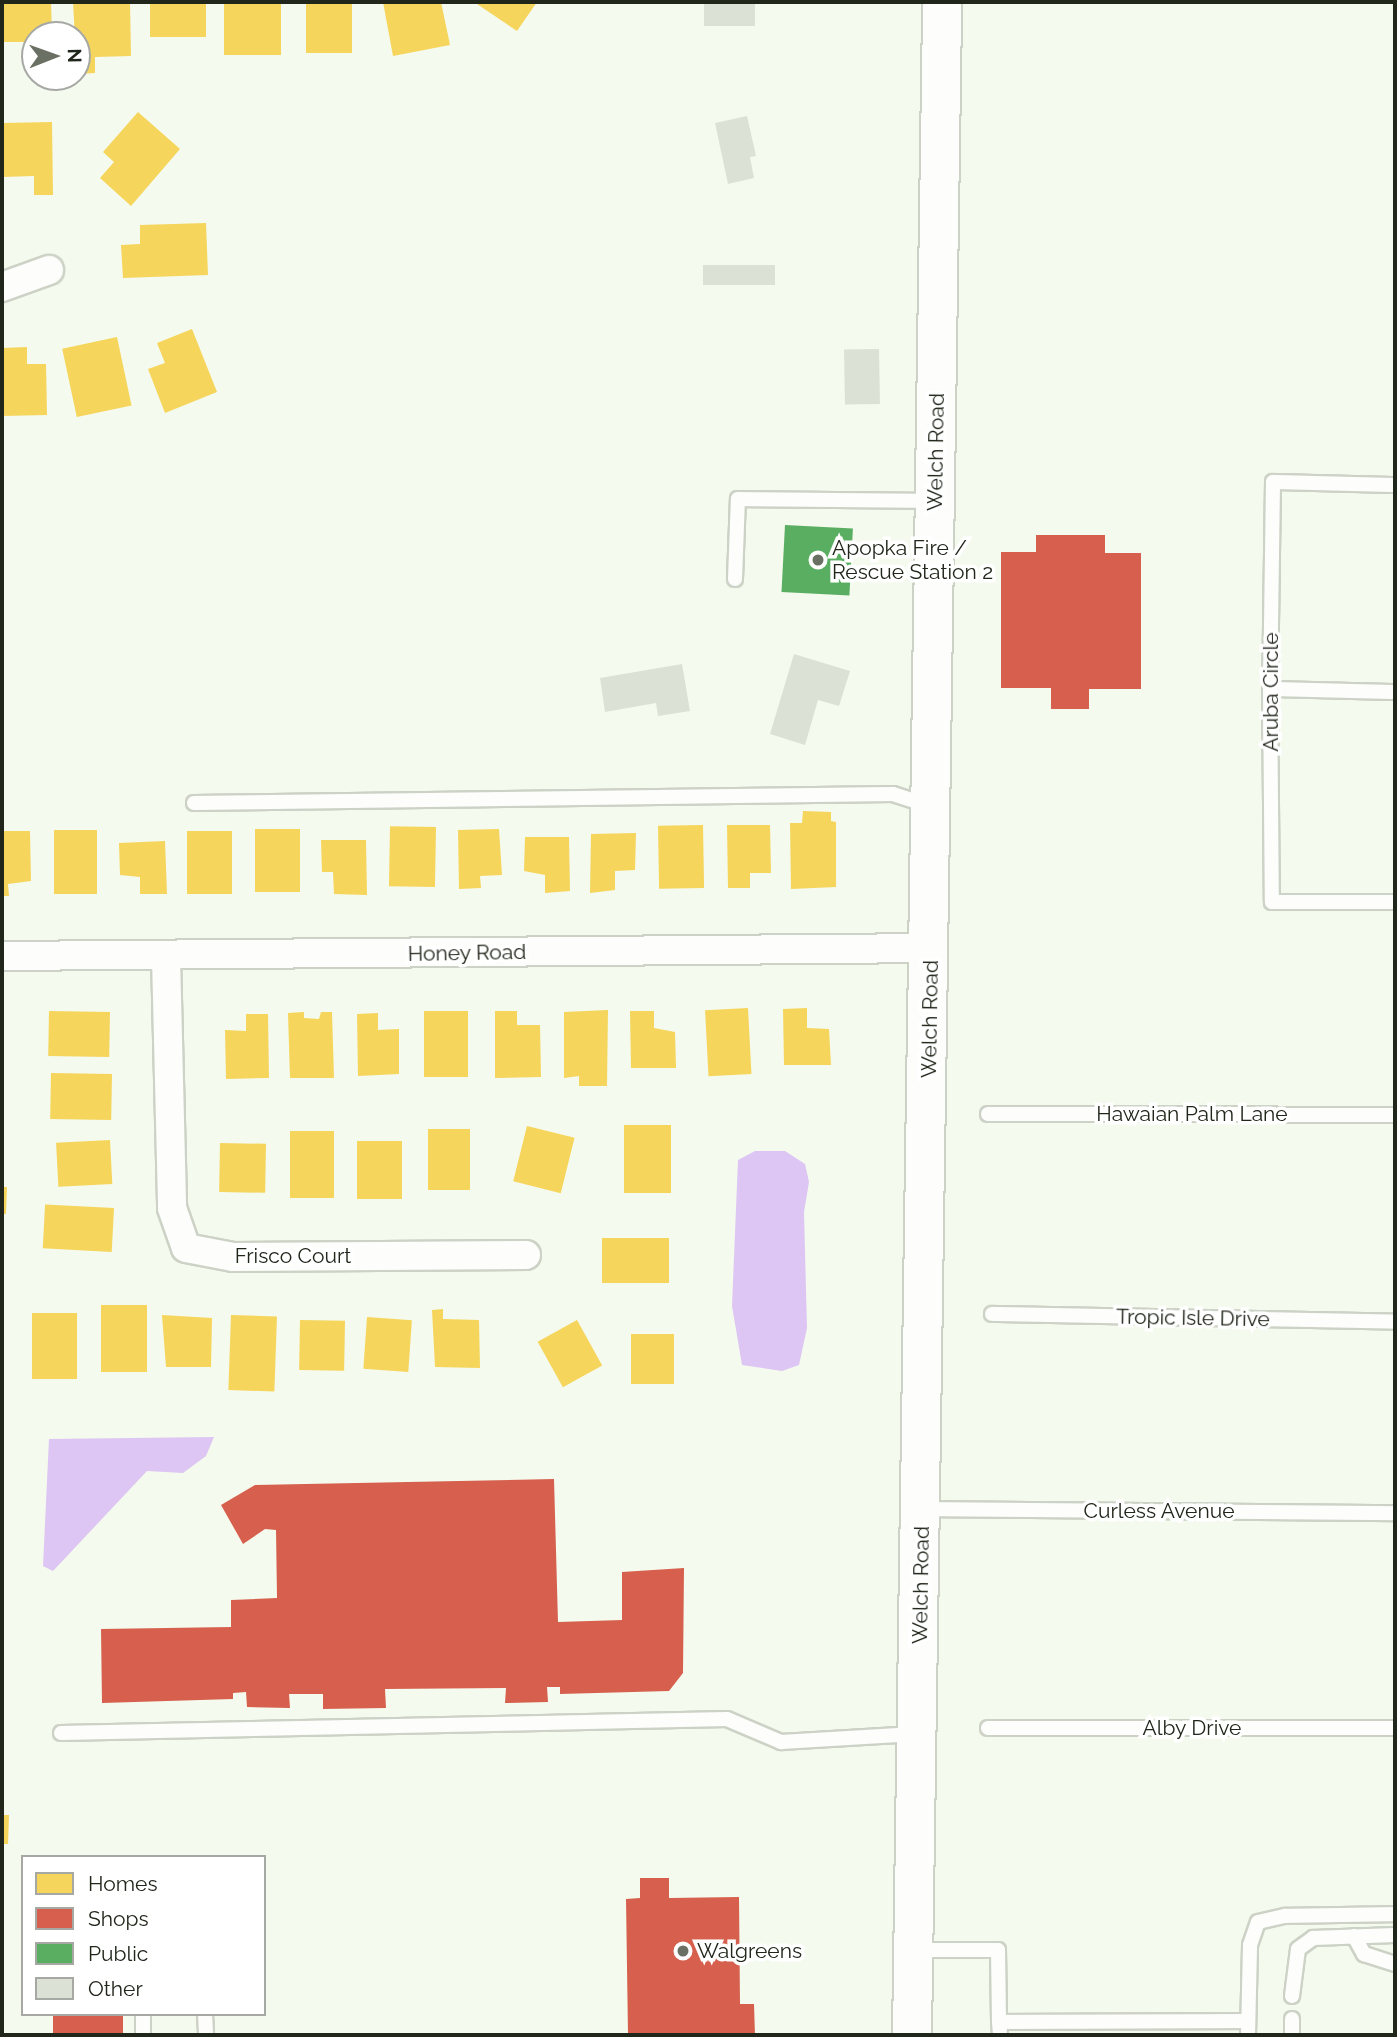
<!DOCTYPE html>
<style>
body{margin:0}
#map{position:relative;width:1397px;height:2037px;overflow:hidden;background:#f4faed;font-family:Raleway,sans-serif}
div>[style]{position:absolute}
.water>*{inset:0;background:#ddc6f3}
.homes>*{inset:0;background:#f6d55c;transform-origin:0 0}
.shops>*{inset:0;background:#d6604d;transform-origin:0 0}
.public>*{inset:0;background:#5aae61;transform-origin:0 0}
.building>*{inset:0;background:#dce1d6;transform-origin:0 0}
.roads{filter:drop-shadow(2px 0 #cdd2c6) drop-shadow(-2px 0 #cdd2c6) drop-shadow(0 2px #cdd2c6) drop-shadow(0 -2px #cdd2c6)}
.lane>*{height:14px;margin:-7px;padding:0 7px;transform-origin:7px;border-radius:7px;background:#fdfefc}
.street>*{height:28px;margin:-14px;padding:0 14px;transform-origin:14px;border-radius:14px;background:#fdfefc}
.secondary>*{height:38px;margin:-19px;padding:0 19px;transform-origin:19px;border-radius:19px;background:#fdfefc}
.dots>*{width:19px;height:19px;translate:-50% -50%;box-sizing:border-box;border:4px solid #fff;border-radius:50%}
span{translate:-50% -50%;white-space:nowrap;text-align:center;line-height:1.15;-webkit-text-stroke:7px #fff;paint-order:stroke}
.street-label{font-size:21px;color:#21261b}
.poi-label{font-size:21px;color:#21261b}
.left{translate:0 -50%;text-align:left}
.frame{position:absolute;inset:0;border:4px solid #21261b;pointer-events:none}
.legend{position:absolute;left:21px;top:1855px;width:245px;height:161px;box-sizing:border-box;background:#fff;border:2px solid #a6a8a4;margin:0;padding:9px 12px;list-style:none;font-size:21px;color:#21261b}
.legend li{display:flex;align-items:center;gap:14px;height:35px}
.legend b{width:35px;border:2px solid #a6a8a4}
.north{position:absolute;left:21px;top:21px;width:70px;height:70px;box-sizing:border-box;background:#fff;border:2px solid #a6a8a4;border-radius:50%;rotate:89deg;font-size:19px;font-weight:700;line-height:28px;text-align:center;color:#21261b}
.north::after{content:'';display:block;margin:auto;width:24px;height:32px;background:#6b7064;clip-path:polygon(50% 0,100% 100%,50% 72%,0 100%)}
</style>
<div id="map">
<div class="water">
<i style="clip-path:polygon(755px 1151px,785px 1151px,805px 1164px,809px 1182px,804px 1212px,807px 1328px,799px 1365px,782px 1371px,742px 1365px,732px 1306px,738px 1160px)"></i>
<i style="clip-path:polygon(214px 1437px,206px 1456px,183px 1473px,147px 1471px,53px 1571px,43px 1566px,49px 1439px)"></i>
</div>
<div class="homes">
<i style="clip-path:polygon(2px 2px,51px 2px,52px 35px,35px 35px,35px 42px,2px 42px)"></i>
<i style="clip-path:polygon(73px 2px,130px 2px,131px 56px,95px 57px,95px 73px,77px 74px)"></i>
<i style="left:150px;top:2px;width:56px;height:35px"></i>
<i style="left:224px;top:2px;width:57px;height:53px"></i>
<i style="left:306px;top:2px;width:46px;height:51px"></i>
<i style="clip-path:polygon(383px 2px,441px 2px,450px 45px,393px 56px)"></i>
<i style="clip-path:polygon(474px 2px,537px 2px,517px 31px)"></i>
<i style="clip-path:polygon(138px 112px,180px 149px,131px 206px,100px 178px,114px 162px,103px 152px)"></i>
<i style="clip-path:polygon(52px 122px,53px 195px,34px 195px,34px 176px,2px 177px,2px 123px)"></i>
<i style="clip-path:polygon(206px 223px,208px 275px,123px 278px,121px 245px,140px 244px,140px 225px)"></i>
<i style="clip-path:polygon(192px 329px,217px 392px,165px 413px,148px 369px,165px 363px,157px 343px)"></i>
<i style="left:117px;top:337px;width:70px;height:56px;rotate:78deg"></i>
<i style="clip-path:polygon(27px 347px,27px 364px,46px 364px,47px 415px,2px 416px,2px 348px)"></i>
<i style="clip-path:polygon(803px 811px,831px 812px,831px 821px,836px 822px,836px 887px,791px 889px,790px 823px,802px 823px)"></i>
<i style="left:703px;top:825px;width:63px;height:45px;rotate:89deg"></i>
<i style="clip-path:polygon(727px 825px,770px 825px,771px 873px,750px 873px,750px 888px,728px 888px)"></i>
<i style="left:436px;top:827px;width:60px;height:46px;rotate:91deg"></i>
<i style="left:300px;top:829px;width:63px;height:45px;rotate:90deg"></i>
<i style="clip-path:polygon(499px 829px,502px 875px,480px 876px,481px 888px,459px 889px,458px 830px)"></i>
<i style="left:97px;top:830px;width:64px;height:43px;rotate:90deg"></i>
<i style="clip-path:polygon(2px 831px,30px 831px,31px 881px,8px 884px,9px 896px,2px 896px)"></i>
<i style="left:187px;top:831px;width:45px;height:63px"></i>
<i style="clip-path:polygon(636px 833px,635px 870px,615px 871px,615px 890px,590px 893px,591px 834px)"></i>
<i style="clip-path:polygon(525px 837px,569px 837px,570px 891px,545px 893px,545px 875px,524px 871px)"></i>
<i style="clip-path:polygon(321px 840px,366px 840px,367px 895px,334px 894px,333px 872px,322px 872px)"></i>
<i style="clip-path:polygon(165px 841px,167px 894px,140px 894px,140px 877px,120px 875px,119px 843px)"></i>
<i style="left:748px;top:1008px;width:66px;height:43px;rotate:87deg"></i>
<i style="clip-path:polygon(807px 1008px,807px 1028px,829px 1029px,831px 1065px,784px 1065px,783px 1009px)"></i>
<i style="clip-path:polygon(608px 1010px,607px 1086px,579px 1086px,579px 1076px,564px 1078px,564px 1012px)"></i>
<i style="left:49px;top:1011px;width:61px;height:45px;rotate:1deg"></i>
<i style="left:468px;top:1011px;width:66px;height:44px;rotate:90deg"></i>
<i style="clip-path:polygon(495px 1011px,517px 1011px,517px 1025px,540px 1025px,541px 1077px,495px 1078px)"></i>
<i style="clip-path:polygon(630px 1011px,654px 1011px,654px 1028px,675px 1032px,676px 1068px,631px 1068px)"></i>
<i style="clip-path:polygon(304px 1012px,304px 1018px,319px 1019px,321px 1012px,332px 1012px,334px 1078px,290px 1078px,288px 1013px)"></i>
<i style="clip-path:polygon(378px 1013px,378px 1030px,399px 1029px,399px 1074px,358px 1076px,357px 1014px)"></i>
<i style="clip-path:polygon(246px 1014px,268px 1014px,269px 1078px,226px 1079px,225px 1030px,246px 1031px)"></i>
<i style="left:51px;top:1073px;width:61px;height:46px;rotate:1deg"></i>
<i style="left:624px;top:1125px;width:47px;height:68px"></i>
<i style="left:527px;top:1126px;width:49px;height:57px;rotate:14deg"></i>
<i style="left:470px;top:1129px;width:61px;height:42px;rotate:90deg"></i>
<i style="left:334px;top:1131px;width:67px;height:44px;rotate:90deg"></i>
<i style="left:110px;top:1140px;width:44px;height:54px;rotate:87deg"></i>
<i style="left:357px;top:1141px;width:45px;height:58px"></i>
<i style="left:220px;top:1143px;width:46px;height:49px;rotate:1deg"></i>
<i style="clip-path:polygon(2px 1187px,7px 1187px,6px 1214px,2px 1214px)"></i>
<i style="left:114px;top:1208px;width:44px;height:69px;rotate:93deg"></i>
<i style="left:602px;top:1238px;width:67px;height:45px"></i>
<i style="left:101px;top:1305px;width:46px;height:67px"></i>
<i style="clip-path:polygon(443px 1309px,443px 1319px,479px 1320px,480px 1368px,435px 1367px,432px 1310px)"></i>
<i style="left:32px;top:1313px;width:45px;height:66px"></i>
<i style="clip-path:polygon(162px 1315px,212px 1318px,211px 1367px,166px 1367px)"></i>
<i style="left:231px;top:1315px;width:46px;height:75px;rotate:2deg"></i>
<i style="left:367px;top:1317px;width:45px;height:52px;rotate:4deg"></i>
<i style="left:300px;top:1320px;width:45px;height:50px;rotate:1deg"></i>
<i style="left:577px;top:1320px;width:52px;height:45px;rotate:61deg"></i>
<i style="left:631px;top:1334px;width:43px;height:50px"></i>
<i style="clip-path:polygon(2px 1815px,9px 1815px,8px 1844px,2px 1844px)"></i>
</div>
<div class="shops">
<i style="clip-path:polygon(1036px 535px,1105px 535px,1105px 553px,1141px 553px,1141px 689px,1089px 689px,1089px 709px,1051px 709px,1051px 688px,1001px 688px,1001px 552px,1036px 552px)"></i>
<i style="clip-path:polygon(554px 1479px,558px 1622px,622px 1620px,622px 1572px,684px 1568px,683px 1673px,669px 1691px,560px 1694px,560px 1687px,547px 1687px,548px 1702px,505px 1703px,506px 1688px,385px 1689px,386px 1708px,323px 1709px,323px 1694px,289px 1694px,290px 1708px,247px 1707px,246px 1692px,233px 1693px,233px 1699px,102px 1703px,101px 1629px,231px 1627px,231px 1600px,277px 1598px,276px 1530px,265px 1529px,243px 1544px,221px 1505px,255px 1485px)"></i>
<i style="clip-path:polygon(640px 1878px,669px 1878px,669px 1898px,739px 1897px,740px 2004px,754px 2004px,755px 2035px,628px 2035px,626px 1899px,640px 1898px)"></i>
<i style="left:53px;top:2014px;width:70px;height:21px"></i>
</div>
<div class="public">
<i style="left:785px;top:525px;width:68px;height:67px;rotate:3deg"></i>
</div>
<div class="building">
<i style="left:704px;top:2px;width:51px;height:24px"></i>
<i style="clip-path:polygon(747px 116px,756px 156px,750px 157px,754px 178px,728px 184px,715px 123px)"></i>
<i style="left:775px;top:265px;width:20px;height:72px;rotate:90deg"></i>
<i style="left:879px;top:349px;width:55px;height:35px;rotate:89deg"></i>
<i style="clip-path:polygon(794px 654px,850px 671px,839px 706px,818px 700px,805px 745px,770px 734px)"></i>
<i style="clip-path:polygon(682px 664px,690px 711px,658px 716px,656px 703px,605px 712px,600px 678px)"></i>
</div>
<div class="roads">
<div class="lane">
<i style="left:1395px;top:485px;width:122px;rotate:-178.6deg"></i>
<i style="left:1273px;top:482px;width:207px;rotate:90.8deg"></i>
<i style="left:1270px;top:689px;width:213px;rotate:89.5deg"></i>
<i style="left:1272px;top:902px;width:123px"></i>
<i style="left:735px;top:579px;width:80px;rotate:-87.9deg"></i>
<i style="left:738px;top:499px;width:195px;rotate:0.6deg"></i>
<i style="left:1270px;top:689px;width:125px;rotate:1.4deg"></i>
<i style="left:194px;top:803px;width:699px;rotate:-0.74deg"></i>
<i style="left:893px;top:794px;width:36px;rotate:18deg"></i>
<i style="left:988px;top:1114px;width:407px;rotate:0.1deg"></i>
<i style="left:992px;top:1314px;width:403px;rotate:1.1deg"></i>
<i style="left:923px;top:1509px;width:472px;rotate:0.5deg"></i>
<i style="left:988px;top:1728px;width:407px"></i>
<i style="left:61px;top:1733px;width:666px;rotate:-1.2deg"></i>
<i style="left:727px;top:1719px;width:59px;rotate:23.1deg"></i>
<i style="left:781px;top:1742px;width:134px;rotate:-3.4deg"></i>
<i style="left:1354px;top:1936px;width:21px;rotate:61deg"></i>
<i style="left:1364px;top:1954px;width:33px;rotate:18deg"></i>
<i style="left:914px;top:1950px;width:84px"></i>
<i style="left:998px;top:1950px;width:72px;rotate:89.2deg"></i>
<i style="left:1292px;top:1996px;width:47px;rotate:-82.7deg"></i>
<i style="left:1298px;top:1949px;width:19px;rotate:-36deg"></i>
<i style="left:1313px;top:1938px;width:82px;rotate:-2.1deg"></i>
<i style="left:205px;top:2014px;width:21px;rotate:87deg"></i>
<i style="left:143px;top:2035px;width:21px;rotate:-90deg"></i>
<i style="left:1000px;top:2035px;width:13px;rotate:-94deg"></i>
<i style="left:999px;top:2022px;width:249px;rotate:-0.2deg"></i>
<i style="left:1248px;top:2035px;width:90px;rotate:-88.7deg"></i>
<i style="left:1250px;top:1945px;width:24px;rotate:-71deg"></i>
<i style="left:1258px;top:1922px;width:28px;rotate:-13deg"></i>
<i style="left:1285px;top:1916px;width:110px;rotate:-1deg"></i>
<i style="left:1292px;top:2035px;width:16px;rotate:-90deg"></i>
</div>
<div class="street">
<i style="left:2px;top:287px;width:50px;rotate:-19.9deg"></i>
<i style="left:2px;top:956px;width:929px;rotate:-0.49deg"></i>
<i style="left:166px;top:957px;width:251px;rotate:88.6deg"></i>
<i style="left:172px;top:1208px;width:42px;rotate:70.7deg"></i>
<i style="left:186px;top:1248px;width:48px;rotate:10.8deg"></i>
<i style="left:233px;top:1257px;width:293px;rotate:-0.4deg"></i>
</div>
<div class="secondary">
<i style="left:912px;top:2035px;width:2033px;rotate:-89.15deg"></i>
</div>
</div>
<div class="dots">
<i style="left:818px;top:560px;background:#6b7064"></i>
<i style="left:683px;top:1951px;background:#6b7064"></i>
</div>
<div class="street-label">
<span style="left:936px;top:452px;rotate:-89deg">Welch Road</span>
<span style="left:1271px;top:692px;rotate:-90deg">Aruba Circle</span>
<span style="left:467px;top:953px;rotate:-1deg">Honey Road</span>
<span style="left:930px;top:1019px;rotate:-89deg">Welch Road</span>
<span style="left:1192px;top:1114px">Hawaian Palm Lane</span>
<span style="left:293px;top:1256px">Frisco Court</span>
<span style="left:1193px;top:1318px;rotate:1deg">Tropic Isle Drive</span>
<span style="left:1159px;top:1511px">Curless Avenue</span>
<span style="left:921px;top:1585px;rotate:-89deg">Welch Road</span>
<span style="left:1192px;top:1728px">Alby Drive</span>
</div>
<div class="poi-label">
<span class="left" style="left:832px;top:560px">Apopka Fire /<br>Rescue Station 2</span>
<span class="left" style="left:697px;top:1951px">Walgreens</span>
</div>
<div class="frame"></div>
<ul class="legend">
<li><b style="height:19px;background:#f6d55c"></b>Homes</li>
<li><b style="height:19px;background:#d6604d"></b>Shops</li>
<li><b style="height:19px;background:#5aae61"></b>Public</li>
<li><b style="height:19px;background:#dce1d6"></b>Other</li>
</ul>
<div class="north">N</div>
</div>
